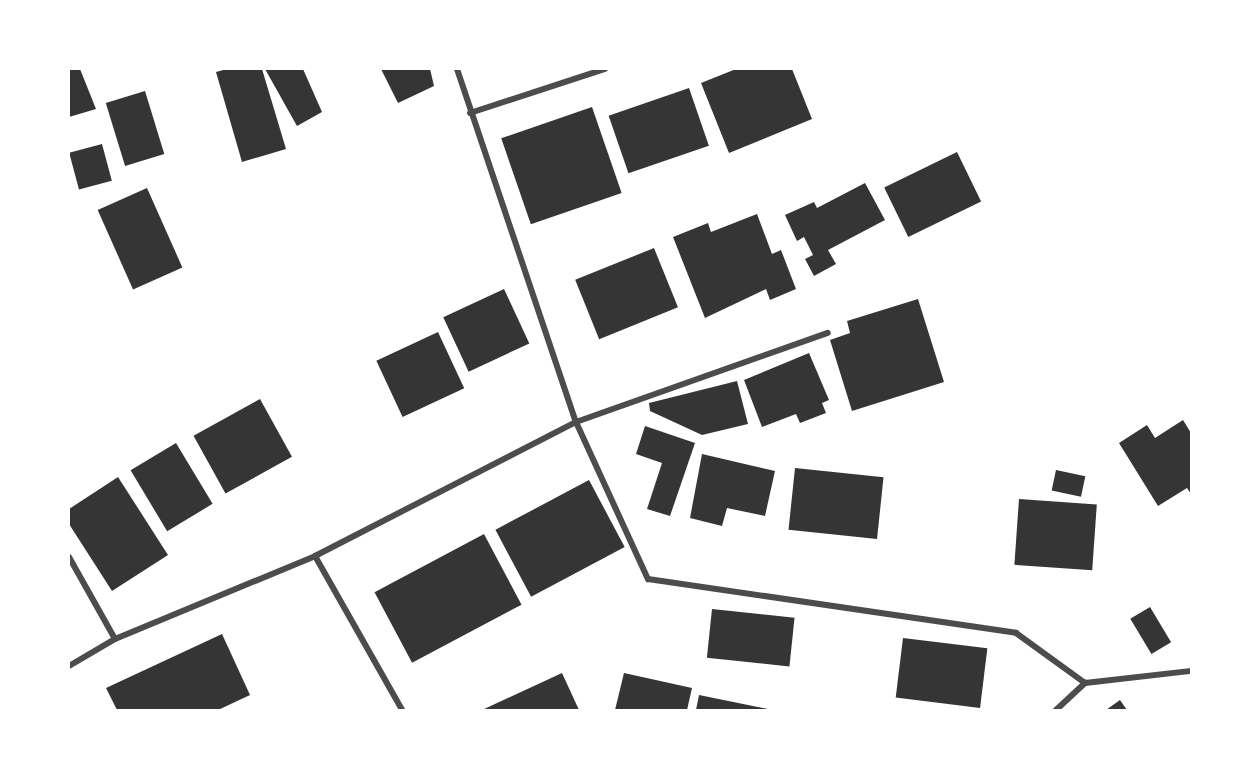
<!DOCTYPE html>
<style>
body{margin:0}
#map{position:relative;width:1260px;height:779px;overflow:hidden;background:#fff;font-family:"PT Sans Narrow",sans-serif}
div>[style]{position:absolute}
.building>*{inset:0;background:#353535;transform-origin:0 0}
.minor>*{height:6px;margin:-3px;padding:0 3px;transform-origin:3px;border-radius:3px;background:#4c4c4c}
span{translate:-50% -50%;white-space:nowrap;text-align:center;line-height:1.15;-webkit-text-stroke:6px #fff;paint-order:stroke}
.frame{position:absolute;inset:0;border:70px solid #fff;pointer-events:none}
</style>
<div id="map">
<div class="building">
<i style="clip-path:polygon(69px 69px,80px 69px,96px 109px,69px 117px)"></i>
<i style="clip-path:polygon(227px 69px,262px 69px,286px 149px,242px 162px,216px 72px)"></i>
<i style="clip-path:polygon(265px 69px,303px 69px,322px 112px,297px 126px)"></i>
<i style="clip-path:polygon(381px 69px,430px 69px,434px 86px,398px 103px)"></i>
<i style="clip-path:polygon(736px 69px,792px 69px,812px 119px,729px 153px,701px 83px)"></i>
<i style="left:689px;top:88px;width:61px;height:85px;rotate:71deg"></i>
<i style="left:145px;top:91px;width:66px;height:41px;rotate:73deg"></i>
<i style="left:592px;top:107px;width:91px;height:96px;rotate:71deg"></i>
<i style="left:102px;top:144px;width:38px;height:34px;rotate:75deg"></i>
<i style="left:957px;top:152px;width:55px;height:81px;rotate:64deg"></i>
<i style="clip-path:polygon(865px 183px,885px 220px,828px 250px,836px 264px,814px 276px,805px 259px,813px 255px,804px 237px,797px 241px,785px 215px,814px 202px,817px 208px)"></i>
<i style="left:147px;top:188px;width:87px;height:54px;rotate:66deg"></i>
<i style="clip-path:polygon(757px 214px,772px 254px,781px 250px,796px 289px,770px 300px,766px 289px,705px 318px,673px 237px,708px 223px,711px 232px)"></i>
<i style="left:654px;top:248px;width:64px;height:85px;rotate:68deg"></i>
<i style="left:504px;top:289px;width:60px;height:67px;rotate:65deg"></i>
<i style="clip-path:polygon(918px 299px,944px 382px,852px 411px,830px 340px,850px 333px,847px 321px)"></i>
<i style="left:438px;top:332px;width:62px;height:68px;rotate:65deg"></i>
<i style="clip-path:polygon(809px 353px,829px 400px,822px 403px,826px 413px,800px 423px,796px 414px,762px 427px,744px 380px)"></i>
<i style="clip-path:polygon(737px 381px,748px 424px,702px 435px,650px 411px,649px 403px)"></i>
<i style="left:260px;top:399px;width:66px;height:76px;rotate:61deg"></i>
<i style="clip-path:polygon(1183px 420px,1191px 433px,1191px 494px,1187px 488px,1158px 506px,1119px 443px,1147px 425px,1155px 438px)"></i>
<i style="clip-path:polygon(645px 426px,695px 443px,670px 516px,647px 509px,662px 463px,636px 454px)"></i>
<i style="left:176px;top:443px;width:71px;height:53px;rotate:59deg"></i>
<i style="clip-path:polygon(702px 454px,775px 471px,765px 516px,727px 508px,722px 526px,690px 518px)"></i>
<i style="left:795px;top:468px;width:89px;height:62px;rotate:6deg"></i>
<i style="left:1056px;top:470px;width:30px;height:21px;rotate:12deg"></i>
<i style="clip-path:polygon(118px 477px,168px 555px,112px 591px,69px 524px,69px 509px)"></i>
<i style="left:589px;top:480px;width:76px;height:106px;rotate:62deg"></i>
<i style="left:1019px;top:499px;width:78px;height:66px;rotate:4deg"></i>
<i style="left:484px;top:534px;width:80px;height:124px;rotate:62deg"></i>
<i style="left:1150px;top:607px;width:41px;height:23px;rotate:59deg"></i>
<i style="left:712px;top:609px;width:83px;height:49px;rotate:6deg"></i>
<i style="clip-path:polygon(222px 634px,250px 695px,218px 710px,117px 710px,106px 688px)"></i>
<i style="left:903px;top:638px;width:85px;height:60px;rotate:7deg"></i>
<i style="clip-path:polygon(562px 673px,579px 710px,482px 710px)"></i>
<i style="clip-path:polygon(624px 673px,692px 688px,687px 710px,615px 710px)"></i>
<i style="clip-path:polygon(699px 695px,768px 709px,768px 710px,696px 710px)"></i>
<i style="clip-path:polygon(1120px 700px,1127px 710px,1106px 710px)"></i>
</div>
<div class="minor">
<i style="left:457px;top:69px;width:373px;rotate:71.4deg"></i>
<i style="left:576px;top:422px;width:173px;rotate:65.4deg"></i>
<i style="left:648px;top:579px;width:372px;rotate:8.3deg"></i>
<i style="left:1016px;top:633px;width:85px;rotate:35.9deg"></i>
<i style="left:470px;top:113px;width:142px;rotate:-18.1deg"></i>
<i style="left:315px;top:556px;width:177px;rotate:60.5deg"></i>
<i style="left:69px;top:557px;width:94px;rotate:60.7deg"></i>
<i style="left:69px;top:666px;width:53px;rotate:-30.4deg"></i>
<i style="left:115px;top:639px;width:217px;rotate:-22.5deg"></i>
<i style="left:315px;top:556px;width:293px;rotate:-27.2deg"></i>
<i style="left:576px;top:422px;width:267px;rotate:-19.5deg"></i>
<i style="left:1056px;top:710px;width:40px;rotate:-43deg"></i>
<i style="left:1085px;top:683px;width:107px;rotate:-6.5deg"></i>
</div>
<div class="frame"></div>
</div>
